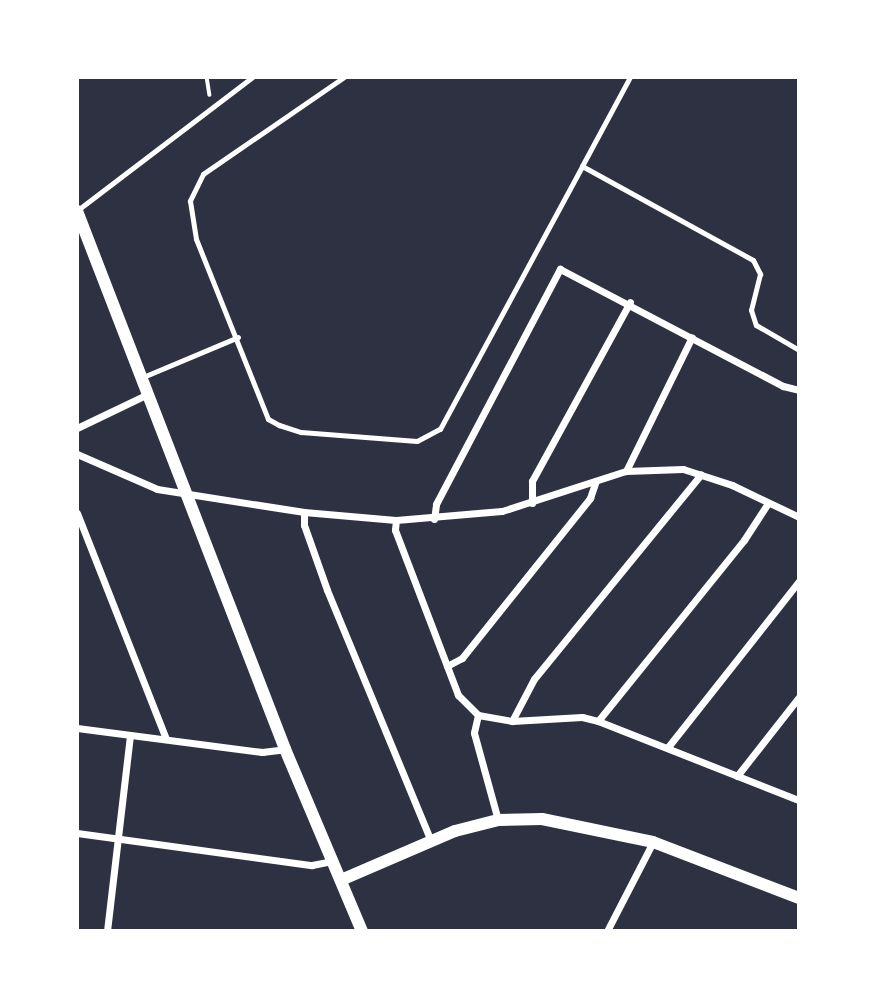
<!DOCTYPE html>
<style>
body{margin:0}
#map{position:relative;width:876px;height:1008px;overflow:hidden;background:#2d3142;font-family:Quicksand,sans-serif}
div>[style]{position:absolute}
.path>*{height:3.5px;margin:-1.75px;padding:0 1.75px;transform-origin:1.75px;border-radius:1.75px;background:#fff}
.service>*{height:5px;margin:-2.5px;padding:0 2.5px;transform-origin:2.5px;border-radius:2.5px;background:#fff}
.minor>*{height:7px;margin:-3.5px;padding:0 3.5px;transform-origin:3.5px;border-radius:3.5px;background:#fff}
.tertiary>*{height:12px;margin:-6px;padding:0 6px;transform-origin:6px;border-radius:6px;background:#fff}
span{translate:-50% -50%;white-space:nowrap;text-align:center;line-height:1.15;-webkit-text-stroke:5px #fff;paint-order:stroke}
.frame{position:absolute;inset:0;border:79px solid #fff;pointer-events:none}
</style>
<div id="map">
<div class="path">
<i style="left:207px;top:77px;width:18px;rotate:81deg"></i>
</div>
<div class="service">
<i style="left:344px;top:77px;width:171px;rotate:145.5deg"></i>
<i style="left:203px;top:174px;width:30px;rotate:116deg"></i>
<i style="left:190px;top:201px;width:38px;rotate:81deg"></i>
<i style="left:196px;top:239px;width:194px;rotate:68.2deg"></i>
<i style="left:268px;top:419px;width:13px;rotate:29deg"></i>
<i style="left:279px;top:425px;width:23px;rotate:18deg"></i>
<i style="left:301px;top:432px;width:116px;rotate:4.4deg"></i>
<i style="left:417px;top:441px;width:26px;rotate:-28deg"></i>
<i style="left:440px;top:429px;width:299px;rotate:-61.6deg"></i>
<i style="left:582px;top:166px;width:195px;rotate:28.8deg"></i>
<i style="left:753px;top:260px;width:16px;rotate:63deg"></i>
<i style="left:760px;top:274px;width:37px;rotate:104deg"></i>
<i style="left:751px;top:310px;width:16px;rotate:72deg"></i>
<i style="left:756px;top:325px;width:50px;rotate:30.2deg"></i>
<i style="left:582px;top:166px;width:101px;rotate:-61.7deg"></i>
<i style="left:79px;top:209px;width:218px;rotate:-37.3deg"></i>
<i style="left:143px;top:377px;width:103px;rotate:-22.8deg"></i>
</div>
<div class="minor">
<i style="left:77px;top:428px;width:76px;rotate:-25.6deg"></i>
<i style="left:77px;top:454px;width:87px;rotate:23.6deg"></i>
<i style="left:157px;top:489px;width:149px;rotate:8.9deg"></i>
<i style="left:304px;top:512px;width:92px;rotate:5deg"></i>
<i style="left:396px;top:520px;width:106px;rotate:-4.9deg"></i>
<i style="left:502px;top:511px;width:130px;rotate:-17.9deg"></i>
<i style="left:626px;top:471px;width:57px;rotate:-2deg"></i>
<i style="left:683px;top:469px;width:52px;rotate:18.1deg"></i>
<i style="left:732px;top:485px;width:74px;rotate:25.5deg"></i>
<i style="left:626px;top:471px;width:149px;rotate:-63.8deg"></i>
<i style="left:532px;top:503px;width:22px;rotate:-90deg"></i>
<i style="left:532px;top:481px;width:204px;rotate:-61.3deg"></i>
<i style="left:304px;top:512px;width:13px;rotate:90deg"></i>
<i style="left:304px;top:525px;width:69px;rotate:70.5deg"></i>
<i style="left:327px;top:590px;width:272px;rotate:67.5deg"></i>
<i style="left:77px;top:513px;width:243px;rotate:68.5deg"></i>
<i style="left:434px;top:519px;width:15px;rotate:-82deg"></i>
<i style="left:436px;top:504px;width:266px;rotate:-62.2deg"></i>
<i style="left:560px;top:269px;width:252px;rotate:27.7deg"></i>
<i style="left:783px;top:386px;width:16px;rotate:14deg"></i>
<i style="left:396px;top:520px;width:10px;rotate:96deg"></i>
<i style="left:395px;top:530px;width:177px;rotate:69.1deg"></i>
<i style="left:458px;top:695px;width:28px;rotate:45deg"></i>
<i style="left:478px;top:715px;width:18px;rotate:103deg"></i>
<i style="left:474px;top:733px;width:90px;rotate:74.6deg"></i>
<i style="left:447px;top:666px;width:17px;rotate:-28deg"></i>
<i style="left:462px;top:658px;width:205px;rotate:-51.3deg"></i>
<i style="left:590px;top:498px;width:18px;rotate:-71deg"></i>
<i style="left:478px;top:715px;width:35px;rotate:10deg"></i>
<i style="left:512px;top:721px;width:70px;rotate:-3.3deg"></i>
<i style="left:582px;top:717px;width:16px;rotate:14deg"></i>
<i style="left:598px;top:721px;width:216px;rotate:21.5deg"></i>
<i style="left:512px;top:721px;width:47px;rotate:-62.4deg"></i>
<i style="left:534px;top:679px;width:264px;rotate:-50.8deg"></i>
<i style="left:598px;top:721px;width:233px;rotate:-51.1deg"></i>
<i style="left:744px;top:540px;width:44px;rotate:-57deg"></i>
<i style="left:77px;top:728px;width:187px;rotate:7.4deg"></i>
<i style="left:262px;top:752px;width:23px;rotate:-7deg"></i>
<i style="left:668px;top:747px;width:211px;rotate:-51.7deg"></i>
<i style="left:737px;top:776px;width:100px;rotate:-51.9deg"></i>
<i style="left:77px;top:833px;width:237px;rotate:7.8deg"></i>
<i style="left:312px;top:865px;width:20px;rotate:-11deg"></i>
<i style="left:107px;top:931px;width:197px;rotate:-83.3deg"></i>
<i style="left:607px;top:931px;width:100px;rotate:-62.7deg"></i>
</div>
<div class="tertiary">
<i style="left:77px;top:211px;width:577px;rotate:68.86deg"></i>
<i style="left:285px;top:749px;width:198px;rotate:67.1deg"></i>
<i style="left:341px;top:880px;width:124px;rotate:-23.3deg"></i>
<i style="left:455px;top:831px;width:44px;rotate:-14.3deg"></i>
<i style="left:498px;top:820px;width:44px;rotate:-1.3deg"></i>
<i style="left:542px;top:819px;width:113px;rotate:11.7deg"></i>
<i style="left:653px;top:842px;width:156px;rotate:21deg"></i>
</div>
<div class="frame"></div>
</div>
